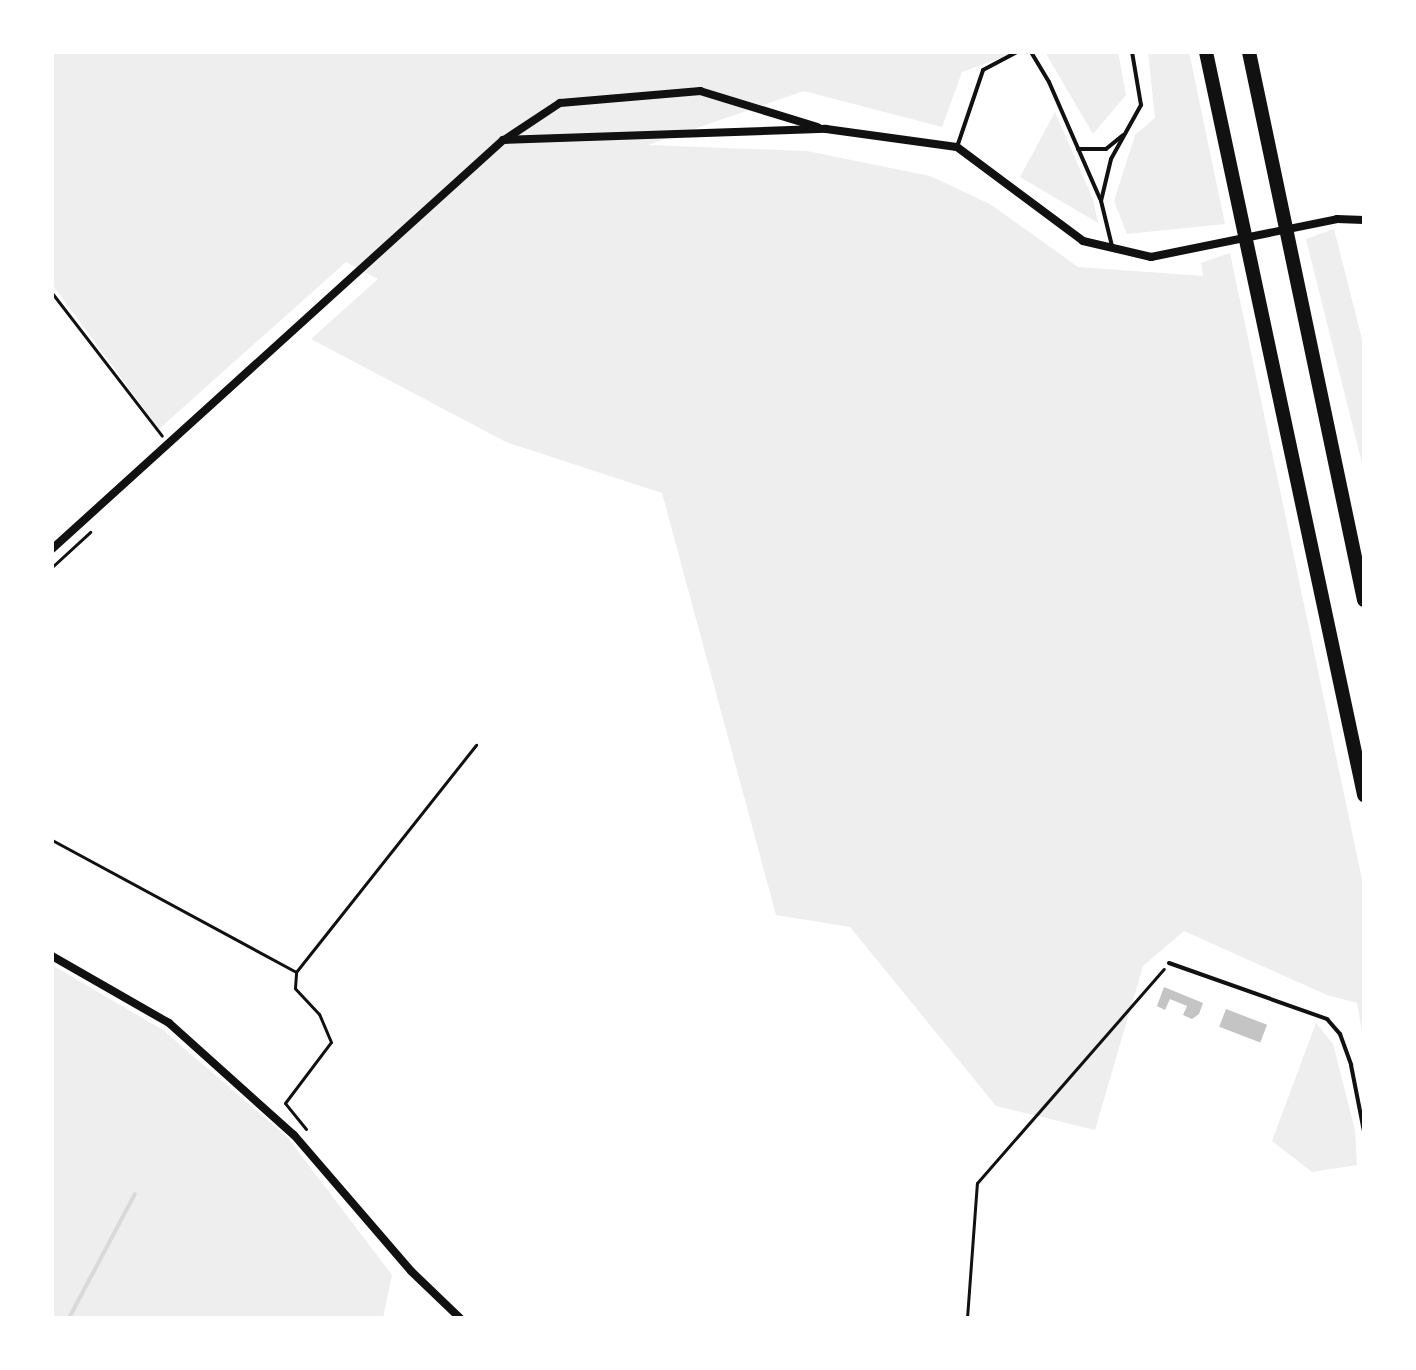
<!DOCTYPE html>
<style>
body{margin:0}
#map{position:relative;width:1416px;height:1370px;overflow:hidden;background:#fff;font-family:"Crimson Pro",serif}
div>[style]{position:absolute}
.green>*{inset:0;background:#eee}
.stream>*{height:4px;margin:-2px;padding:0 2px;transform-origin:2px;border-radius:2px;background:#d9d9d9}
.building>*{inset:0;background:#c4c4c4;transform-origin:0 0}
.path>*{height:3px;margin:-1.5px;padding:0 1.5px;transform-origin:1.5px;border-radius:1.5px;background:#111}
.service>*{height:4px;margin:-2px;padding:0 2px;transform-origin:2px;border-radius:2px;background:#111}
.minor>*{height:8px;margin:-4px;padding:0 4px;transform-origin:4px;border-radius:4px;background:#111}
.trunk>*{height:14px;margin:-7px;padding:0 7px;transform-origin:7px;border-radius:7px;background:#111}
span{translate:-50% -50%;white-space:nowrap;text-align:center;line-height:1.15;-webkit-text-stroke:6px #fff;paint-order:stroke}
.frame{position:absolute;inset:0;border:54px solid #fff;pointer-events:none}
</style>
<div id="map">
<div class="green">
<i style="clip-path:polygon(52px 52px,1018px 52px,962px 72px,942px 127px,804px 91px,648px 145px,807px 151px,930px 176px,990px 204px,1078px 267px,1203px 276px,1201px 263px,1230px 253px,1364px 889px,1364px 1043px,1357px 1003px,1327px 995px,1184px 931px,1143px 966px,1095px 1130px,996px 1106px,850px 927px,776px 915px,662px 493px,506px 442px,311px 339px,378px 279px,346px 262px,159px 429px,52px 284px)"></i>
<i style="clip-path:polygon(1045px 52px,1118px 52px,1126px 95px,1093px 134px)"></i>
<i style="clip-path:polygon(1148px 52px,1189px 52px,1225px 224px,1127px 234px,1114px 201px,1135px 135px,1155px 118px)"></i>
<i style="clip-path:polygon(1055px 112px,1093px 199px,1098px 223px,1020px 177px)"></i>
<i style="clip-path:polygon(1334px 229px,1364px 347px,1364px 471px,1306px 239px)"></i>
<i style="clip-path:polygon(52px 965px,163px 1030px,288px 1138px,392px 1275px,383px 1318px,52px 1318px)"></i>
<i style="clip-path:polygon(1316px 1023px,1333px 1044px,1355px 1130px,1357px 1165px,1312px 1172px,1272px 1141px)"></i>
</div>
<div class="stream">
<i style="left:69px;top:1318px;width:140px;rotate:-62deg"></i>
</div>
<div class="building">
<i style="clip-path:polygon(1164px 987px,1203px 1003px,1199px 1014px,1192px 1019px,1183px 1015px,1187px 1006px,1170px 999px,1165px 1010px,1157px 1006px)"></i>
<i style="left:1226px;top:1009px;width:44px;height:19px;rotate:21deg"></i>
</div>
<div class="path">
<i style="left:52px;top:293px;width:180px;rotate:52.4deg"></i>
<i style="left:52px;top:567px;width:52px;rotate:-42.6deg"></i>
<i style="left:52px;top:840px;width:277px;rotate:28.4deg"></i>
<i style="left:306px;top:1129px;width:33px;rotate:-129deg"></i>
<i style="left:285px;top:1103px;width:76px;rotate:-53deg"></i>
<i style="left:331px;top:1042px;width:30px;rotate:-113deg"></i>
<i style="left:319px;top:1014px;width:35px;rotate:-133deg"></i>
<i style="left:295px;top:988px;width:16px;rotate:-86deg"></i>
<i style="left:296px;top:972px;width:290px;rotate:-51.6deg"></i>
<i style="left:967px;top:1318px;width:135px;rotate:-85.8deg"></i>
<i style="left:977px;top:1183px;width:284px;rotate:-48.9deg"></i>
</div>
<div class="service">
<i style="left:1031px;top:52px;width:35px;rotate:59deg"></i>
<i style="left:1049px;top:82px;width:128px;rotate:66.4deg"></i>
<i style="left:957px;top:147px;width:81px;rotate:-71.3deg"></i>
<i style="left:983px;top:70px;width:38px;rotate:-28deg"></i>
<i style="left:1078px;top:149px;width:28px"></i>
<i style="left:1106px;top:149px;width:22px;rotate:-39deg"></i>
<i style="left:1112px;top:246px;width:46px;rotate:-103.7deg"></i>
<i style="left:1101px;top:201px;width:43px;rotate:-76.6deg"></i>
<i style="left:1111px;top:159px;width:62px;rotate:-60.9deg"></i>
<i style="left:1141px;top:105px;width:54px;rotate:-99.6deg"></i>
<i style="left:1169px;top:963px;width:168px;rotate:19.5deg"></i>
<i style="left:1327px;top:1019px;width:20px;rotate:49deg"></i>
<i style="left:1340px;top:1034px;width:33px;rotate:70deg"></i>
<i style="left:1351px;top:1065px;width:67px;rotate:78.9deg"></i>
</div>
<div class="minor">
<i style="left:504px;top:140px;width:67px;rotate:-33.5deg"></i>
<i style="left:560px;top:103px;width:141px;rotate:-4.9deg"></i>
<i style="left:700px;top:91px;width:123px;rotate:17deg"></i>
<i style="left:52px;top:549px;width:609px;rotate:-42.2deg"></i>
<i style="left:503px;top:140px;width:323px;rotate:-2deg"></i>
<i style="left:826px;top:129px;width:132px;rotate:7.8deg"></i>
<i style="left:957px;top:147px;width:157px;rotate:36.7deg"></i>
<i style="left:1083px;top:241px;width:70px;rotate:13.2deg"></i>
<i style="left:1151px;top:257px;width:190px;rotate:-11.5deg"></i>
<i style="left:1337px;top:219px;width:27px;rotate:2deg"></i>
<i style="left:52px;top:956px;width:135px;rotate:29.8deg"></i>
<i style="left:169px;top:1023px;width:168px;rotate:41.9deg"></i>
<i style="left:294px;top:1135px;width:179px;rotate:49.3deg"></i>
<i style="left:411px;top:1271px;width:68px;rotate:43.8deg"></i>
</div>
<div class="trunk">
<i style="left:1206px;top:52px;width:760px;rotate:77.99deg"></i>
<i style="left:1249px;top:52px;width:560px;rotate:78.15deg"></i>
</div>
<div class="frame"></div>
</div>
